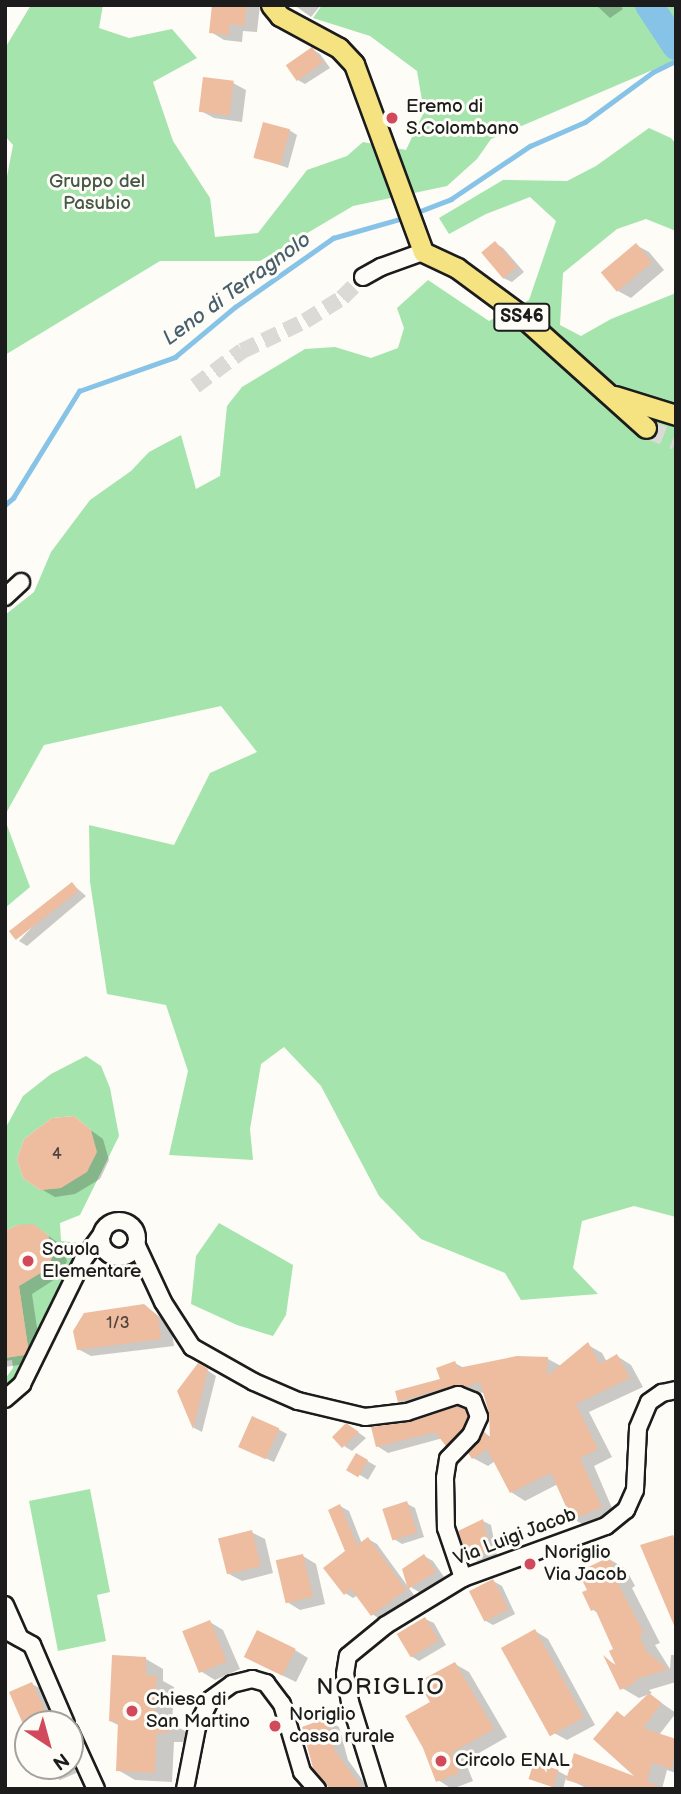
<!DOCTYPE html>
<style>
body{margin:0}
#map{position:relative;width:681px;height:1794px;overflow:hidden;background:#fdfcf7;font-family:"Balsamiq Sans",sans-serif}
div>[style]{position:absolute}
.green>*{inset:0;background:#a5e4ac}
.shadow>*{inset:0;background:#0003;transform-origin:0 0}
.stream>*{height:4.5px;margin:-2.25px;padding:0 2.25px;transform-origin:2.25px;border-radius:2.25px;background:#87c3e7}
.river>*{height:28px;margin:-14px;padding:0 14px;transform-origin:14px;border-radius:14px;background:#87c3e7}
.building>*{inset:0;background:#eebc9f;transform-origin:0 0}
.minor-tunnel>*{height:16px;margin-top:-8px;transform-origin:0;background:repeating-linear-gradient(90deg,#dbdad6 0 16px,transparent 0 24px)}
.major-tunnel>*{height:19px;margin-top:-9.5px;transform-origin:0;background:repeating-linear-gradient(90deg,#dbdad6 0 19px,transparent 0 29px)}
.roads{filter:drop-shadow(2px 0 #1c1c1c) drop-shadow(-2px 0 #1c1c1c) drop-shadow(0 2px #1c1c1c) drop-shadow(0 -2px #1c1c1c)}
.minor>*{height:16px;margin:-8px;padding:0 8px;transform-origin:8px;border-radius:8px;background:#fdfcf7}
.minor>.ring{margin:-8px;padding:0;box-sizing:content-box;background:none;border:16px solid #fdfcf7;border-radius:50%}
.major>*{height:19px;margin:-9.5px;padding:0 9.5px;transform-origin:9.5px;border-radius:9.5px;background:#f5e382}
.dots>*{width:19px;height:19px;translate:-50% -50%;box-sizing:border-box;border:4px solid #fdfcf7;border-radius:50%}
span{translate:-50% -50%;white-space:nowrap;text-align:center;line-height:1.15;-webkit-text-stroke:6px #fdfcf7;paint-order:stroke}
.number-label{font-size:16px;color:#50443d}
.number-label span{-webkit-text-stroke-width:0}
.shield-label span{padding:2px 5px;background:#fdfcf7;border:2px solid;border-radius:5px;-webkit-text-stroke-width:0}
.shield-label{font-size:18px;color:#1c1c1c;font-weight:700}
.poi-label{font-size:19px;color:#1c1c1c}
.left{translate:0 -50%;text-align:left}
.park-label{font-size:19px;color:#455847}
.street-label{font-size:19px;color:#1c1c1c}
.water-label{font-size:21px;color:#475f6d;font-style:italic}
.quarter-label{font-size:23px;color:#1c1c1c;letter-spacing:2px}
.frame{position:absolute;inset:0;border:7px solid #1c1c1c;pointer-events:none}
.north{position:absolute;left:14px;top:1710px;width:70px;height:70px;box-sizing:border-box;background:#fdfcf7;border:2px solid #a3a29f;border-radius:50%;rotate:144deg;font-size:19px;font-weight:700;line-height:28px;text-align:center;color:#1c1c1c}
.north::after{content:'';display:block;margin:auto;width:24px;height:32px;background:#d1495b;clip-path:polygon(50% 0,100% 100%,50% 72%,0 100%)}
</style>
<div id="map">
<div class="green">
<i style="clip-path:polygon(31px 5px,103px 5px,99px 28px,129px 38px,172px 29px,197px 58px,153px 82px,173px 141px,210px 198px,215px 237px,258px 233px,307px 170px,347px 156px,363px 142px,406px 150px,424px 112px,417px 71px,370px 36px,313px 18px,322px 5px,676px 5px,676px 60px,491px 139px,477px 159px,447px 186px,353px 206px,260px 261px,160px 261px,5px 355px,5px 187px,13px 145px,5px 136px,5px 48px)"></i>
<i style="clip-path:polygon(649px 128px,671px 138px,676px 144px,676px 231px,646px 219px,617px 229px,563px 273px,560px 325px,581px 336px,611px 319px,676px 293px,676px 1217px,634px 1206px,582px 1221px,573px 1268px,598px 1294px,521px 1300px,505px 1273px,421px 1239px,379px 1196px,321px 1086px,284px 1047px,261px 1064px,250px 1129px,253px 1160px,169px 1155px,188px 1071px,166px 1005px,107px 994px,90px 882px,89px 825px,174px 845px,210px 773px,257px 752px,221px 706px,44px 745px,5px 815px,5px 615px,34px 592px,51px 552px,90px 500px,131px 471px,149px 452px,181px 435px,196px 489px,220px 476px,227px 406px,242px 387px,305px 349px,335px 347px,371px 358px,398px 348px,404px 328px,397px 308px,428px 280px,489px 321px,529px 300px,556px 221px,530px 197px,486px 214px,449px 234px,439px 218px,503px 180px,567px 181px,596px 166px)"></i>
<i style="clip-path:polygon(5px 820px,30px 887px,5px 908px)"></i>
<i style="clip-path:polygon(evenodd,86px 1056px,101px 1066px,110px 1088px,119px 1136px,80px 1215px,60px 1223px,61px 1241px,79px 1243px,18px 1379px,5px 1390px,5px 1379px,13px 1368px,12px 1360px,5px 1361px,5px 1358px,29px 1354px,19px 1286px,47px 1269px,54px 1253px,48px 1235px,33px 1225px,17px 1225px,5px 1231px,5px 1129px,23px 1096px,51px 1074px,86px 1056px,74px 1116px,91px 1130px,61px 1188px,40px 1190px,23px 1178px,17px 1159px,24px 1139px,52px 1118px,74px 1116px)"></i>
<i style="clip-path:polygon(219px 1223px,293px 1265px,286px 1315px,273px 1336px,237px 1325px,191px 1304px,196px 1256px)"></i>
<i style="clip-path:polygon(90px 1489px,110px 1592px,97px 1595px,106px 1641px,58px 1651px,29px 1501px)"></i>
</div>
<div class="shadow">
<i style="clip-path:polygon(214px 5px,260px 5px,257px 32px,243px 31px,242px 42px,224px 40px,211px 32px)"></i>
<i style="clip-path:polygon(294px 5px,321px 5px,311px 17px)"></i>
<i style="clip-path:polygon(596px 5px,620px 5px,623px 9px,610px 18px)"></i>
<i style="clip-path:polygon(312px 49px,320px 54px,330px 68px,305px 84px,296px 79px)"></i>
<i style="clip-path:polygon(233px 83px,246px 90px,242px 122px,214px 118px,201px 111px)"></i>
<i style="clip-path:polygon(289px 130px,297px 135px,288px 168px,256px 157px)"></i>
<i style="clip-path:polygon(495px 243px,503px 248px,524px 272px,512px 282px,503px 278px)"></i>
<i style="clip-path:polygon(636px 245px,649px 252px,664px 270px,631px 298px,618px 291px)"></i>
<i style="clip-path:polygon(72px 884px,86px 896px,27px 946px,19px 941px)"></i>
<i style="clip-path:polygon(74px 1118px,103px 1139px,109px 1160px,100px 1179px,75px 1194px,55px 1197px,41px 1189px)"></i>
<i style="clip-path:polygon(5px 1233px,46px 1234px,61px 1245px,67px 1261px,60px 1276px,32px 1294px,41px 1355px,38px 1362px,5px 1367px)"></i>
<i style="clip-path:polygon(144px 1305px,171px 1326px,174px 1346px,91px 1356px,78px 1349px)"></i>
<i style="clip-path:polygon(588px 1345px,602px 1353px,607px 1362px,617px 1356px,631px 1365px,643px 1387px,589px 1412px,612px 1457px,594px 1466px,615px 1515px,588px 1527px,573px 1519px,558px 1484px,525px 1501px,511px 1492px,495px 1461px,488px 1466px,473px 1458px,485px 1433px,492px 1438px,491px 1413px,485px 1393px,470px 1392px,414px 1410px,400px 1401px,442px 1380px,455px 1363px,464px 1368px,548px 1359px,561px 1366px)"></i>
<i style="clip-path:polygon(207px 1370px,216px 1376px,202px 1432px,194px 1428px,179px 1391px)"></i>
<i style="clip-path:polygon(464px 1411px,476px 1417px,458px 1450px,443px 1438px,388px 1453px,377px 1446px,410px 1424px)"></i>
<i style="clip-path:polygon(278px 1429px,287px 1434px,274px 1462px,249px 1451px)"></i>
<i style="clip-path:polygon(355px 1430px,366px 1438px,352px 1451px,344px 1446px)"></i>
<i style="left:357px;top:1455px;width:22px;height:16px;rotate:30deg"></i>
<i style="clip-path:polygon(406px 1503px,415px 1508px,424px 1537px,402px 1544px,394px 1539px)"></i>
<i style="clip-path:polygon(340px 1506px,349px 1511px,362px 1544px,368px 1539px,377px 1544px,414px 1595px,380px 1619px,372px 1614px,358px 1595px,353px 1598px,345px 1593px,347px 1552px)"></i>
<i style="clip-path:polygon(483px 1521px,491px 1525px,497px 1556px,477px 1561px,468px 1556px)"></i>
<i style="clip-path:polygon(251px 1532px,265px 1539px,273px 1573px,242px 1581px,229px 1574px)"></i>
<i style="clip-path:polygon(303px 1556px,316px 1564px,325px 1604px,300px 1610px,287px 1602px)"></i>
<i style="clip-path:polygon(424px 1556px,433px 1561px,444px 1577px,421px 1593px,412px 1588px,404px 1570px)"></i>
<i style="clip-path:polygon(609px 1559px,626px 1569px,635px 1586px,632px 1588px,660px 1643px,655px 1645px,670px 1669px,671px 1655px,676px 1655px,676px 1682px,649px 1690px,652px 1693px,639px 1698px,622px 1688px,607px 1660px,618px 1666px,616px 1649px,598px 1613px,593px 1610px)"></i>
<i style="clip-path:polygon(493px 1581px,502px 1586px,515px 1614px,493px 1625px,484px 1620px)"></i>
<i style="clip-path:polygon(425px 1619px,434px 1623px,446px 1645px,419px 1661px,411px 1656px)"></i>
<i style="clip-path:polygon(210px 1622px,223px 1630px,240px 1669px,215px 1680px,202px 1672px)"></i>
<i style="clip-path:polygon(535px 1631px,548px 1639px,595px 1725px,567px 1740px,554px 1733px)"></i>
<i style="clip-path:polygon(295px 1650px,308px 1658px,296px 1682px,259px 1664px)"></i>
<i style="clip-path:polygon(146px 1659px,163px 1669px,163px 1681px,174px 1687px,172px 1724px,185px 1731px,185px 1742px,174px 1742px,172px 1782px,135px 1780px,118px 1770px,120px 1726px,110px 1721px)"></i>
<i style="clip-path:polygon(455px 1664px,469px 1672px,507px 1737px,465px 1761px,473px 1781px,452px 1789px,438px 1780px,432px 1702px)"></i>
<i style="clip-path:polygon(32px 1684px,45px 1691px,60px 1724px,28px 1724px,28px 1731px,11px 1693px)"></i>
<i style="clip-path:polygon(650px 1695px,676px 1713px,659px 1735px,676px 1741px,676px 1773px,667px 1770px,662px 1789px,588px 1789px,566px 1778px,563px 1789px,558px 1789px,531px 1778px,558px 1771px,569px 1777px,642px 1781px,618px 1713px,626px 1718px)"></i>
<i style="clip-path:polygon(326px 1720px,339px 1727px,348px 1760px,369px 1789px,333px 1789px)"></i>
<i style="clip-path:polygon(70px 1747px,81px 1771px,60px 1780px,47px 1773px,44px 1766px,70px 1766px)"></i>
</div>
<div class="stream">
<i style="left:415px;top:213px;width:39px;rotate:-21deg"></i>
<i style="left:451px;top:199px;width:95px;rotate:-33.9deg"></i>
<i style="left:530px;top:146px;width:60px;rotate:-23.6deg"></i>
<i style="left:585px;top:122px;width:84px;rotate:-36.3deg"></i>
<i style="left:653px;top:72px;width:25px;rotate:-26deg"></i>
<i style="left:5px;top:505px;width:11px;rotate:-41deg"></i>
<i style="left:13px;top:498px;width:126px;rotate:-58.3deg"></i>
<i style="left:79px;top:391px;width:102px;rotate:-19.5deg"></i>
<i style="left:175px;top:357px;width:78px;rotate:-39.8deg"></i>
<i style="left:235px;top:307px;width:120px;rotate:-35.1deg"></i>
<i style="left:333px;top:238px;width:73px;rotate:-15.9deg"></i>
</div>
<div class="river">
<i style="left:649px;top:5px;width:49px;rotate:56.6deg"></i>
</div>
<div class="building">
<i style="clip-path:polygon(212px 5px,247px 5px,244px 26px,230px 24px,229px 35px,209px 33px)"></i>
<i style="left:312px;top:47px;width:19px;height:32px;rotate:55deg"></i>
<i style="left:203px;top:77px;width:31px;height:35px;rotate:7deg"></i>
<i style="left:263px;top:122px;width:28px;height:37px;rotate:15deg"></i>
<i style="left:495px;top:241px;width:34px;height:18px;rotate:50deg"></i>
<i style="left:636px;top:243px;width:25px;height:46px;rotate:50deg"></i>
<i style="left:72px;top:882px;width:11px;height:80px;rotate:52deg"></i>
<i style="clip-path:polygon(74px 1116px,91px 1130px,97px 1152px,87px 1172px,61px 1188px,40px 1190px,23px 1178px,17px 1159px,24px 1139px,52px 1118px)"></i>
<i style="clip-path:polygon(33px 1224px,48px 1235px,54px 1253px,47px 1269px,19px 1286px,28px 1347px,25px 1355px,5px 1358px,5px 1231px,17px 1225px)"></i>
<i style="clip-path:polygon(144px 1304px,158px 1316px,161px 1339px,77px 1350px,73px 1331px,84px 1313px)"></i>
<i style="clip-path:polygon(588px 1342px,600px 1364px,617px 1354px,630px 1378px,576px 1404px,598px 1449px,580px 1458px,602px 1507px,572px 1520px,551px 1473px,510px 1493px,487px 1449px,472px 1459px,468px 1453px,484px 1431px,490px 1439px,489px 1413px,480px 1382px,466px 1387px,455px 1385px,398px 1402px,395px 1391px,440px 1379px,436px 1368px,455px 1361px,458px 1368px,517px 1356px,548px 1357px,547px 1376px)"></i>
<i style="clip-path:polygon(198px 1363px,208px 1369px,193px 1429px,177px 1391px)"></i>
<i style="clip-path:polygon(458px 1406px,465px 1409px,468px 1417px,462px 1429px,446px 1446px,435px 1432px,376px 1447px,371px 1427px,410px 1422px)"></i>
<i style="left:252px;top:1416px;width:30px;height:34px;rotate:24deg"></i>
<i style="clip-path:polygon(346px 1423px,359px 1432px,342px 1448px,332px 1437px)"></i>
<i style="left:356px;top:1453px;width:14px;height:20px;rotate:30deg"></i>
<i style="left:407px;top:1501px;width:33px;height:26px;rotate:72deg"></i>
<i style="clip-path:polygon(340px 1504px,357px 1545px,368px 1537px,406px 1590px,371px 1616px,351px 1589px,344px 1595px,323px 1568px,345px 1551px,328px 1510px)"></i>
<i style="clip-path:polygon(483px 1519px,490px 1552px,467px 1557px,458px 1531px)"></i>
<i style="left:252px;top:1530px;width:37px;height:35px;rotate:76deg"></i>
<i style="clip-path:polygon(673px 1535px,676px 1543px,676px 1630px,640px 1545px)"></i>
<i style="left:303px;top:1554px;width:44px;height:28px;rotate:77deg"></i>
<i style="clip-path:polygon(424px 1554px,436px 1572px,408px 1589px,402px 1569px)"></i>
<i style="clip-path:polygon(609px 1557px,618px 1576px,615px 1578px,644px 1633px,639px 1635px,647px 1652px,668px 1669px,634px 1680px,637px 1682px,620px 1690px,603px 1655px,616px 1666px,609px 1651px,613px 1649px,595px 1609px,591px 1611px,582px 1592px,587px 1590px,578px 1572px)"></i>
<i style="left:493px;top:1579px;width:34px;height:27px;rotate:63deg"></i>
<i style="left:425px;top:1617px;width:27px;height:33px;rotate:59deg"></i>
<i style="left:210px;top:1620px;width:45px;height:30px;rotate:68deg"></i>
<i style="left:535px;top:1629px;width:101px;height:39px;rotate:61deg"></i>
<i style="left:257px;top:1630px;width:43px;height:30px;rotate:26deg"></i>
<i style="clip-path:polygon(112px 1655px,146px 1657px,146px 1675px,157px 1676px,154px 1719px,168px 1720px,168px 1733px,157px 1733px,155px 1773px,116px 1771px,118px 1722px,109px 1721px)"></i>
<i style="clip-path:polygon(455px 1662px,494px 1729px,451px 1753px,459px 1773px,436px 1782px,423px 1748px,405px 1716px,430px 1702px,418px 1682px)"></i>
<i style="clip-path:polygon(32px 1682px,51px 1724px,23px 1724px,9px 1692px)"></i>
<i style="clip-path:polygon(649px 1693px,662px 1703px,643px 1728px,676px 1739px,672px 1769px,652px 1763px,647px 1781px,664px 1789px,597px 1789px,566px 1780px,574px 1753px,634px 1776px,593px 1739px,617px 1711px,624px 1717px)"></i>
<i style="clip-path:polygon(326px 1718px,335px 1751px,363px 1789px,330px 1789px,313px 1768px,302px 1727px)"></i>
<i style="left:534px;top:1762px;width:26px;height:18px;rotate:18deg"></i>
</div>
<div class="minor-tunnel">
<i style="left:195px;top:386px;width:59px;rotate:-36.7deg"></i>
<i style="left:242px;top:351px;width:70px;rotate:-25.5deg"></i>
<i style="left:305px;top:321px;width:44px;rotate:-31.9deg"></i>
<i style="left:342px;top:298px;width:30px;rotate:-45deg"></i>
</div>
<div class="major-tunnel">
<i style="left:646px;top:428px;width:32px;rotate:22deg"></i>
</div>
<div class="roads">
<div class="minor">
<i style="left:363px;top:277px;width:21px;rotate:-29deg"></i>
<i style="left:381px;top:267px;width:45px;rotate:-19.7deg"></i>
<i style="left:5px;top:597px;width:22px;rotate:-43deg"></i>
<i class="ring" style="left:101px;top:1221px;width:20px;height:20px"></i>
<i style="left:136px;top:1244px;width:64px;rotate:65deg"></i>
<i style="left:163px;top:1302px;width:54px;rotate:57.2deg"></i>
<i style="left:192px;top:1347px;width:71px;rotate:29.4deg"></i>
<i style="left:254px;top:1382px;width:48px;rotate:23.4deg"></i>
<i style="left:298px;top:1401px;width:69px;rotate:13.4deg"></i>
<i style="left:365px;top:1417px;width:42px;rotate:-6.8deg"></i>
<i style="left:407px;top:1412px;width:54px;rotate:-18.4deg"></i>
<i style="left:458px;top:1395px;width:16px;rotate:22deg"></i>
<i style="left:473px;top:1401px;width:17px;rotate:69deg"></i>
<i style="left:479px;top:1417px;width:20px;rotate:114deg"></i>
<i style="left:471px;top:1435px;width:33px;rotate:134deg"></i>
<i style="left:448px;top:1459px;width:19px;rotate:99deg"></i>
<i style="left:445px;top:1478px;width:50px;rotate:88.9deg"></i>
<i style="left:446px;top:1528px;width:53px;rotate:71.2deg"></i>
<i style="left:5px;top:1399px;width:23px;rotate:-41deg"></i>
<i style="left:22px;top:1384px;width:138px;rotate:-63.8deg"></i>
<i style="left:83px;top:1260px;width:34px;rotate:-54deg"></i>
<i style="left:5px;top:1605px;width:36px;rotate:66deg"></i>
<i style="left:5px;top:1630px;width:31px;rotate:29deg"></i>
<i style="left:32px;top:1645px;width:86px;rotate:66.7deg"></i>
<i style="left:70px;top:1732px;width:63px;rotate:65.5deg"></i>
<i style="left:185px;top:1789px;width:63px;rotate:-79deg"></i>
<i style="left:197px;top:1727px;width:30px;rotate:-64deg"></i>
<i style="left:210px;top:1700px;width:27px;rotate:-36deg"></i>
<i style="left:232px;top:1684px;width:21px;rotate:-14deg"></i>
<i style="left:252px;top:1679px;width:15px;rotate:16deg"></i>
<i style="left:266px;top:1683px;width:26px;rotate:53deg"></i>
<i style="left:282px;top:1704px;width:71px;rotate:73.6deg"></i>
<i style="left:302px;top:1772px;width:23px;rotate:49deg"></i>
<i style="left:377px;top:1789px;width:91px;rotate:-107.2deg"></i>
<i style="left:350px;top:1702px;width:28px;rotate:-100deg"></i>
<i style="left:345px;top:1674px;width:18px;rotate:-81deg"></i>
<i style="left:348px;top:1656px;width:49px;rotate:-39.2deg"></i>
<i style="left:386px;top:1625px;width:90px;rotate:-31.4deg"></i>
<i style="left:463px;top:1578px;width:152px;rotate:-20deg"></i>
<i style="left:606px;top:1526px;width:26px;rotate:-39deg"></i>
<i style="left:626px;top:1510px;width:22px;rotate:-66deg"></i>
<i style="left:635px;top:1490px;width:62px;rotate:-87.2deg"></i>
<i style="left:638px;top:1428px;width:28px;rotate:-67deg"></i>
<i style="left:649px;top:1402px;width:16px;rotate:-35deg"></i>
<i style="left:662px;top:1393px;width:14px;rotate:-12deg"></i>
</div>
<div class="major">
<i style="left:271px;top:5px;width:14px;rotate:51deg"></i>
<i style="left:280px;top:16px;width:67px;rotate:28.5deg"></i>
<i style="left:339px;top:48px;width:22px;rotate:47deg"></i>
<i style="left:354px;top:64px;width:200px;rotate:69.8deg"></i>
<i style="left:423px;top:252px;width:38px;rotate:25deg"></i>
<i style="left:457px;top:268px;width:76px;rotate:36.4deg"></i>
<i style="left:518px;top:313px;width:172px;rotate:41.9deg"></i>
<i style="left:615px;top:396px;width:64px;rotate:17.3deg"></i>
</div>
</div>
<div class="dots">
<i style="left:392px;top:118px;background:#d1495b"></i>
<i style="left:28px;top:1261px;background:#d1495b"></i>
<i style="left:530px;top:1564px;background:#d1495b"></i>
<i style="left:132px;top:1711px;background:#d1495b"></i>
<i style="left:275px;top:1726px;background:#d1495b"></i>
<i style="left:441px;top:1761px;background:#d1495b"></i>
</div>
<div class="number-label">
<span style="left:57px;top:1155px">4</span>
<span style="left:118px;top:1324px">1/3</span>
</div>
<div class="shield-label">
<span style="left:522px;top:317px">SS46</span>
</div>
<div class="poi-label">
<span class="left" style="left:406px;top:118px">Eremo di<br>S.Colombano</span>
<span class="left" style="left:42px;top:1261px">Scuola<br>Elementare</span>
<span class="left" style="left:544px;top:1564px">Noriglio<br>Via Jacob</span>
<span class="left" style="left:146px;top:1711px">Chiesa di<br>San Martino</span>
<span class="left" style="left:289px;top:1726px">Noriglio<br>cassa rurale</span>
<span class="left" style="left:455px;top:1761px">Circolo ENAL</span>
</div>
<div class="park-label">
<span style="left:97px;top:193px">Gruppo del<br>Pasubio</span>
</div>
<div class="street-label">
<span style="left:515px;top:1537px;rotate:-21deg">Via Luigi Jacob</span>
</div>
<div class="water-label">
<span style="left:237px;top:289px;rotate:-36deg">Leno di Terragnolo</span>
</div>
<div class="quarter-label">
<span style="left:381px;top:1687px">NORIGLIO</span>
</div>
<div class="frame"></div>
<div class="north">N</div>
</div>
